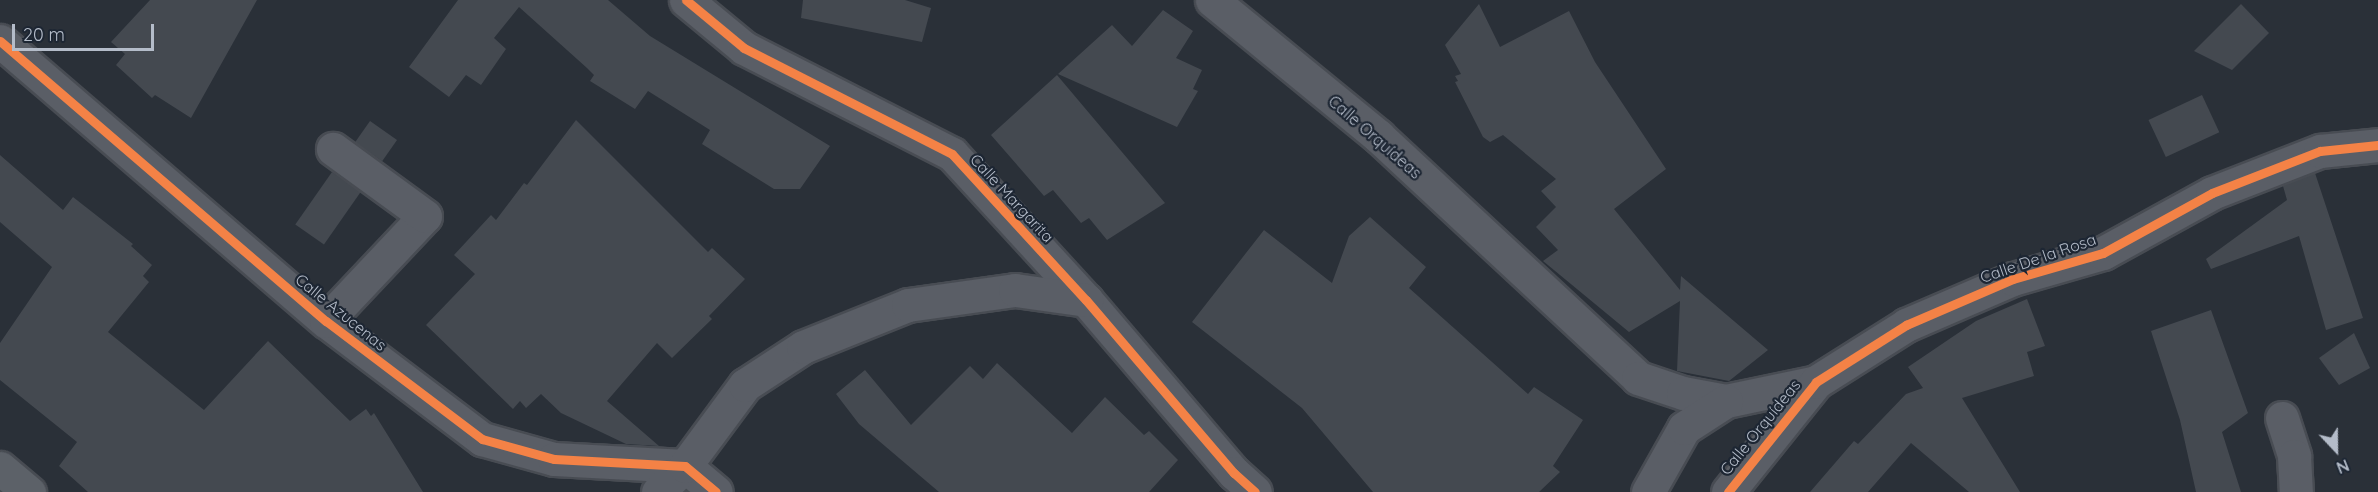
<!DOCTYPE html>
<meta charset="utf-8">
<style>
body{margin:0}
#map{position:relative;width:2378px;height:492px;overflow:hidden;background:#2a3038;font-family:Quicksand,sans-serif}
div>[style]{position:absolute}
.building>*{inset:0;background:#444950;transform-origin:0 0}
.roads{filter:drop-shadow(2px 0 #484c53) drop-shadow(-2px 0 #484c53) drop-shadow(0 2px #484c53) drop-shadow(0 -2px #484c53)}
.minor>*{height:33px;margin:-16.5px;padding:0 16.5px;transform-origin:16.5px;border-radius:16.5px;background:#5a5e66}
.major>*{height:33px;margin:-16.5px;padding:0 16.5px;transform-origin:16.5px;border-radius:16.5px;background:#5c6168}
.cycleway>*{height:9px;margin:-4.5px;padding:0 4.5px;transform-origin:4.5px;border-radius:4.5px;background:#f48246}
span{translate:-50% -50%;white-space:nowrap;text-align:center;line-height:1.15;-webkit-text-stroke:4.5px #1d2633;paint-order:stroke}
.street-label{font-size:16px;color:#b4bcc9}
.north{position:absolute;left:2306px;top:420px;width:60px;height:60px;-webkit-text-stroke:4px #1d2633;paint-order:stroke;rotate:158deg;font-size:16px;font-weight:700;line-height:24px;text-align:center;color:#b4bcc9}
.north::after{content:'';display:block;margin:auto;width:21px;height:27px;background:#b4bcc9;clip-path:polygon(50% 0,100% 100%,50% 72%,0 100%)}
.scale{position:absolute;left:12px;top:24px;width:142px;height:27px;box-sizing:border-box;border:3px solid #b4bcc9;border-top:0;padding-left:8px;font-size:18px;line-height:21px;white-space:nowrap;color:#b4bcc9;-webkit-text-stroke:4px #1d2633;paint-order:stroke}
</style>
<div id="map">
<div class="building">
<i style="clip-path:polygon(150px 0,257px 0,191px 118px,155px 95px,152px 98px,116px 65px,125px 54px,111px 42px)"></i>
<i style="clip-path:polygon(458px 0,608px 0,650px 36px,830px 146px,800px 189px,774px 189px,702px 144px,710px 130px,648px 91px,635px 109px,590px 81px,594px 75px,587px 68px,519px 7px,494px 38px,506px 49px,481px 85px,466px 75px,449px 97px,409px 67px)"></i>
<i style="clip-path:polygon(803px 0,905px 0,931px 8px,922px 42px,801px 18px)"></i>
<i style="clip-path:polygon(1479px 4px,1500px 47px,1569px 11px,1595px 62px,1666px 169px,1614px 209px,1680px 290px,1681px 276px,1768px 350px,1729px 381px,1677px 371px,1680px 301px,1629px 332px,1543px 261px,1558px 250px,1536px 227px,1556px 207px,1541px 191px,1556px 179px,1503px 135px,1490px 142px,1483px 137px,1455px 82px,1458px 81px,1455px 76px,1461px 74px,1445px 45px)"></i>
<i style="clip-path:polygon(2241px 4px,2269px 33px,2232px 70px,2194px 51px)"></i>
<i style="clip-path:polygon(1163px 10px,1193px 31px,1176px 58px,1202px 70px,1193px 89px,1198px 91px,1177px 127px,1058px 74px,1112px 25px,1132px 46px)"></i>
<i style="clip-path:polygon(1057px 75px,1165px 203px,1107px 240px,1089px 218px,1081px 223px,1053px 190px,1044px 196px,991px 135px)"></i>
<i style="left:2202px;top:95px;width:41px;height:59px;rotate:65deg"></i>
<i style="clip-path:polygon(576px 120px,708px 252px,712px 248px,745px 279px,709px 316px,712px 319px,672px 358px,657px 343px,607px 401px,659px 446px,626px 444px,561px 413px,541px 394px,526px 408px,520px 401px,513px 409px,426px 325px,475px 274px,454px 255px,491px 215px,496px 220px,524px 183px,527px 185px)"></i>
<i style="left:370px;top:121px;width:33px;height:26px;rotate:35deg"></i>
<i style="clip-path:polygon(0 155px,63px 210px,73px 197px,133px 244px,131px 246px,152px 265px,143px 276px,149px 282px,108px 332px,204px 410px,268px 341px,350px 421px,366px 409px,371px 416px,374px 413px,423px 492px,88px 492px,59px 466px,77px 442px,0 380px,0 343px,52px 267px,0 222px)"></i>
<i style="left:332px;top:172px;width:35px;height:64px;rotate:35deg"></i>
<i style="clip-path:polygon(2315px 173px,2363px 318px,2326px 330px,2299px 236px,2211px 269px,2206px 259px,2287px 200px,2283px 186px)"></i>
<i style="clip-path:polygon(1370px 217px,1426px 267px,1409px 288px,1528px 394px,1534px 387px,1583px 420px,1553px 466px,1560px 472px,1539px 492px,1373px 492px,1302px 408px,1192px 322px,1264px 230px,1332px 283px,1349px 236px)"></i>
<i style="clip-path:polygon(2027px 299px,2045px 346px,2027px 352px,2034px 376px,1962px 398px,2020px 492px,1969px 492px,1911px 443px,1868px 492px,1810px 492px,1854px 441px,1858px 444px,1906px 394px,1923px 388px,1908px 367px,1976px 321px)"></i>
<i style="clip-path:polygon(2211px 310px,2248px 413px,2222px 432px,2241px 492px,2196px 492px,2180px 420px,2151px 331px)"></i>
<i style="clip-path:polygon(2354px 333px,2370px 368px,2339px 385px,2319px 358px)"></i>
<i style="clip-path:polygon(997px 363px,1072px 433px,1105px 397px,1144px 435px,1149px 431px,1178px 460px,1149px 492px,939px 492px,859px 424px,836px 394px,865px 370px,911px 425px,970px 366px,983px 379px)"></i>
</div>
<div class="roads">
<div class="minor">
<i style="left:686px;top:0;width:75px;rotate:39.6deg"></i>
<i style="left:744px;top:48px;width:233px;rotate:27deg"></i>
<i style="left:952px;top:154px;width:198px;rotate:47.5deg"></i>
<i style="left:1086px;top:300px;width:228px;rotate:49.5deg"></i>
<i style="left:1234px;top:473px;width:28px;rotate:42deg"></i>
<i style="left:1212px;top:0;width:215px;rotate:39.3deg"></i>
<i style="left:1378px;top:136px;width:355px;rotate:42.9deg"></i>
<i style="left:1638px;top:378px;width:47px;rotate:18.4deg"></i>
<i style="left:1683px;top:393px;width:44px;rotate:10.5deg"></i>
<i style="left:1726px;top:401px;width:92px;rotate:-11.9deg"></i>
<i style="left:0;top:41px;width:430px;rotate:40.7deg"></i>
<i style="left:326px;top:321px;width:196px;rotate:37.1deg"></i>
<i style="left:482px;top:439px;width:75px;rotate:15.5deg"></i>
<i style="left:554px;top:459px;width:131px;rotate:3.1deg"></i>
<i style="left:685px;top:466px;width:40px;rotate:40deg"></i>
<i style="left:326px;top:321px;width:144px;rotate:-46.7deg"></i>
<i style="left:425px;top:216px;width:114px;rotate:-143.9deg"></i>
<i style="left:2282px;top:418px;width:40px;rotate:72deg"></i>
<i style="left:2294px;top:456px;width:36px;rotate:87deg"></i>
<i style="left:658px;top:492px;width:37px;rotate:-44deg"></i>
<i style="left:685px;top:466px;width:101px;rotate:-53.5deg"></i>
<i style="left:745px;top:385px;width:69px;rotate:-33.2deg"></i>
<i style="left:803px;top:347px;width:113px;rotate:-21.8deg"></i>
<i style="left:908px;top:305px;width:108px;rotate:-8deg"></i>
<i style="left:1015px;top:290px;width:72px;rotate:8deg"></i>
<i style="left:1648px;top:492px;width:73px;rotate:-60.6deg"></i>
<i style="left:1684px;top:428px;width:50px;rotate:-32.7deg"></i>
<i style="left:1728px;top:492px;width:141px;rotate:-51.3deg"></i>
<i style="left:1816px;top:382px;width:107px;rotate:-32.3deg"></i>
<i style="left:1906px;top:325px;width:116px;rotate:-23.3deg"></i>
<i style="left:2013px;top:279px;width:94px;rotate:-16.1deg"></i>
<i style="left:2103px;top:253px;width:124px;rotate:-28.8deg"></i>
<i style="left:2212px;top:193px;width:116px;rotate:-21.3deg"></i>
<i style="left:2320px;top:151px;width:58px;rotate:-5.9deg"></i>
</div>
<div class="major">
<i style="left:0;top:468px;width:38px;rotate:40deg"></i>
</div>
</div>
<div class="cycleway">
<i style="left:686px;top:0;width:75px;rotate:39.6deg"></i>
<i style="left:744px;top:48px;width:233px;rotate:27deg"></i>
<i style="left:952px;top:154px;width:198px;rotate:47.5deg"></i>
<i style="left:1086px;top:300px;width:228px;rotate:49.5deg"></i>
<i style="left:1234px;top:473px;width:28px;rotate:42deg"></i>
<i style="left:0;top:41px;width:430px;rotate:40.7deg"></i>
<i style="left:326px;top:321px;width:196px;rotate:37.1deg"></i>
<i style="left:482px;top:439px;width:75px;rotate:15.5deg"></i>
<i style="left:554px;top:459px;width:131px;rotate:3.1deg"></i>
<i style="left:685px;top:466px;width:40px;rotate:40deg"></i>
<i style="left:1728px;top:492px;width:141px;rotate:-51.3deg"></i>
<i style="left:1816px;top:382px;width:107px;rotate:-32.3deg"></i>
<i style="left:1906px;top:325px;width:116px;rotate:-23.3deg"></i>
<i style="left:2013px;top:279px;width:94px;rotate:-16.1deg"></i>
<i style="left:2103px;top:253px;width:124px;rotate:-28.8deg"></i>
<i style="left:2212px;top:193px;width:116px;rotate:-21.3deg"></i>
<i style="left:2320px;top:151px;width:58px;rotate:-5.9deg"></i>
</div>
<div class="street-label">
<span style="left:1375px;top:137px;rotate:41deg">Calle Orquídeas</span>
<span style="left:1012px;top:198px;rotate:47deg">Calle Margarita</span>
<span style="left:2038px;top:258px;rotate:-19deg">Calle De la Rosa</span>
<span style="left:341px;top:312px;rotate:39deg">Calle Azucenas</span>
<span style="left:1760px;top:427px;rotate:-51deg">Calle Orquídeas</span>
</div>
<div class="north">N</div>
<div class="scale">20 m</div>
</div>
